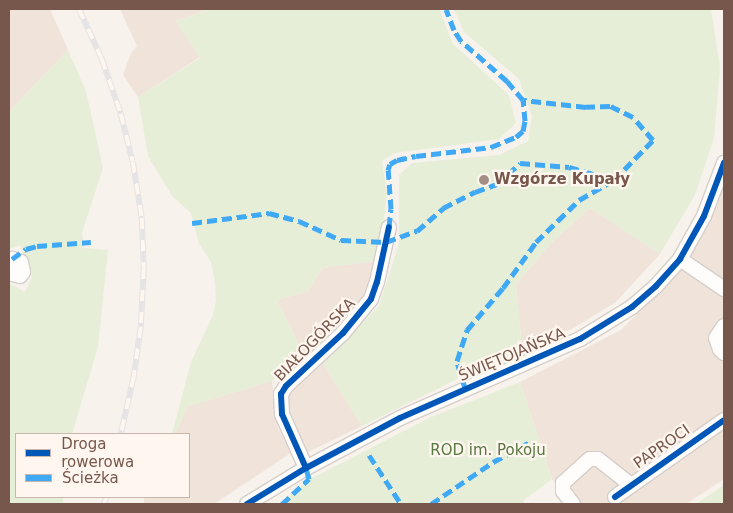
<!DOCTYPE html>
<meta charset="utf-8">
<style>
body{margin:0}
#map{position:relative;width:733px;height:513px;overflow:hidden;background:#f7f2ec;font-family:"DejaVu Sans",sans-serif}
div>[style]{position:absolute}
.residential>*{inset:0;background:#f0e4da}
.green>*{inset:0;background:#e7eed7}
.roads{filter:drop-shadow(1px 0 #d6cec9) drop-shadow(-1px 0 #d6cec9) drop-shadow(0 1px #d6cec9) drop-shadow(0 -1px #d6cec9)}
.minor>*{height:14px;margin:-7px;padding:0 7px;transform-origin:7px;border-radius:7px;background:#fefdfc}
.rail>*{height:5.5px;margin-top:-2.75px;transform-origin:0;background:repeating-linear-gradient(90deg,#fff7ef 0 11px,#e5e3e5 0 22px);box-sizing:border-box;border-block:1px solid #e5e3e5}
.quiet>*{height:5px;margin-top:-2.5px;transform-origin:0;background:repeating-linear-gradient(90deg,#3fa9f5 0 10px,transparent 0 15px)}
.cycleway>*{height:6px;margin:-3px;padding:0 3px;transform-origin:3px;border-radius:3px;background:#0057b8}
.dots>*{width:14px;height:14px;translate:-50% -50%;box-sizing:border-box;border:2px solid #fff7ef;border-radius:50%}
span{translate:-50% -50%;white-space:nowrap;text-align:center;line-height:1.15;-webkit-text-stroke:4.5px #fff7ef;paint-order:stroke}
.poi-label{font-size:15px;color:#77564c;font-weight:700}
.left{translate:0 -50%;text-align:left}
.street-label{font-size:15px;color:#77564c}
.park-label{font-size:15px;color:#587741}
.frame{position:absolute;inset:0;border:10px solid #77564c;pointer-events:none}
.legend{position:absolute;left:15px;top:433px;width:175px;height:65px;box-sizing:border-box;background:#fff7ef;border:1px solid #c9b7ae;margin:0;padding:6px 9px;list-style:none;font-size:15px;color:#77564c}
.legend li{display:flex;align-items:center;gap:10px;height:25px}
.legend b{width:25px;border:1px solid #c9b7ae}
</style>
<div id="map">
<div class="residential">
<i style="clip-path:polygon(9px 9px,50px 9px,68px 50px,9px 112px)"></i>
<i style="clip-path:polygon(120px 9px,210px 9px,176px 21px,200px 57px,138px 97px,123px 75px,131px 53px,137px 46px)"></i>
<i style="clip-path:polygon(724px 178px,724px 479px,686px 504px,571px 504px,552px 479px,520px 382px,621px 330px,654px 297px)"></i>
<i style="clip-path:polygon(590px 208px,660px 254px,616px 302px,572px 329px,522px 347px,516px 284px,553px 241px)"></i>
<i style="clip-path:polygon(375px 261px,373px 275px,359px 307px,304px 355px,277px 300px,308px 291px,322px 268px)"></i>
<i style="clip-path:polygon(322px 362px,362px 426px,304px 454px,285px 409px,286px 394px,316px 364px)"></i>
<i style="clip-path:polygon(272px 381px,278px 428px,291px 453px,214px 504px,144px 504px,144px 497px,189px 497px,189px 434px,175px 434px,188px 406px)"></i>
</div>
<div class="green">
<i style="clip-path:polygon(210px 9px,439px 9px,453px 44px,509px 95px,516px 123px,499px 139px,395px 153px,382px 161px,387px 194px,382px 234px,375px 261px,322px 268px,308px 291px,277px 300px,304px 355px,272px 381px,188px 406px,175px 434px,172px 434px,191px 362px,213px 315px,216px 300px,215px 283px,211px 262px,199px 244px,191px 213px,172px 196px,148px 156px,138px 97px,200px 58px,176px 21px)"></i>
<i style="clip-path:polygon(454px 9px,711px 9px,720px 68px,714px 138px,695px 195px,660px 254px,590px 208px,553px 241px,516px 284px,522px 347px,362px 426px,322px 362px,379px 306px,399px 243px,399px 175px,412px 163px,499px 155px,528px 141px,532px 116px,519px 79px,464px 32px)"></i>
<i style="clip-path:polygon(68px 50px,86px 91px,103px 168px,82px 233px,84px 248px,108px 250px,98px 347px,72px 434px,16px 434px,16px 497px,63px 497px,63px 504px,9px 504px,9px 283px,25px 292px,32px 277px,20px 245px,9px 249px,9px 112px)"></i>
<i style="clip-path:polygon(520px 382px,552px 479px,523px 501px,525px 504px,278px 504px,307px 481px,429px 418px)"></i>
<i style="clip-path:polygon(724px 485px,724px 504px,696px 504px,718px 489px)"></i>
</div>
<div class="roads">
<div class="minor">
<i style="left:680px;top:259px;width:53px;rotate:34.3deg"></i>
<i style="left:9px;top:261px;width:4px;rotate:-34deg"></i>
<i style="left:12px;top:259px;width:9px;rotate:18deg"></i>
<i style="left:21px;top:262px;width:10px;rotate:79deg"></i>
<i style="left:23px;top:272px;width:5px;rotate:127deg"></i>
<i style="left:20px;top:276px;width:11px;rotate:-165deg"></i>
<i style="left:724px;top:326px;width:14px;rotate:124deg"></i>
<i style="left:716px;top:338px;width:12px;rotate:70deg"></i>
<i style="left:720px;top:349px;width:6px;rotate:45deg"></i>
<i style="left:306px;top:468px;width:59px;rotate:-114deg"></i>
<i style="left:282px;top:414px;width:20px;rotate:-93deg"></i>
<i style="left:281px;top:394px;width:9px;rotate:-58deg"></i>
<i style="left:286px;top:386px;width:78px;rotate:-42.9deg"></i>
<i style="left:343px;top:333px;width:44px;rotate:-50.5deg"></i>
<i style="left:371px;top:299px;width:18px;rotate:-71deg"></i>
<i style="left:377px;top:282px;width:56px;rotate:-77.7deg"></i>
<i style="left:615px;top:497px;width:133px;rotate:-35.2deg"></i>
<i style="left:247px;top:504px;width:69px;rotate:-31.4deg"></i>
<i style="left:306px;top:468px;width:106px;rotate:-28deg"></i>
<i style="left:400px;top:418px;width:197px;rotate:-23.7deg"></i>
<i style="left:580px;top:339px;width:61px;rotate:-31.6deg"></i>
<i style="left:632px;top:307px;width:32px;rotate:-41deg"></i>
<i style="left:656px;top:286px;width:36px;rotate:-48deg"></i>
<i style="left:680px;top:259px;width:49px;rotate:-60.8deg"></i>
<i style="left:704px;top:216px;width:57px;rotate:-69.3deg"></i>
<i style="left:573px;top:504px;width:16px;rotate:-128deg"></i>
<i style="left:563px;top:491px;width:8px;rotate:-90deg"></i>
<i style="left:563px;top:483px;width:36px;rotate:-42deg"></i>
<i style="left:590px;top:459px;width:8px"></i>
<i style="left:598px;top:459px;width:42px;rotate:38.2deg"></i>
</div>
</div>
<div class="rail">
<i style="left:79px;top:9px;width:55px;rotate:65.3deg"></i>
<i style="left:102px;top:59px;width:58px;rotate:70.9deg"></i>
<i style="left:121px;top:114px;width:49px;rotate:76deg"></i>
<i style="left:133px;top:162px;width:57px;rotate:80.9deg"></i>
<i style="left:142px;top:218px;width:50px;rotate:87.7deg"></i>
<i style="left:144px;top:268px;width:59px;rotate:92.9deg"></i>
<i style="left:141px;top:327px;width:50px;rotate:98deg"></i>
<i style="left:134px;top:377px;width:58px;rotate:102.8deg"></i>
<i style="left:104px;top:504px;width:7px;rotate:-74deg"></i>
</div>
<div class="quiet">
<i style="left:192px;top:223px;width:78px;rotate:-7.4deg"></i>
<i style="left:269px;top:213px;width:31px;rotate:15deg"></i>
<i style="left:299px;top:221px;width:46px;rotate:24.3deg"></i>
<i style="left:341px;top:240px;width:45px;rotate:2.5deg"></i>
<i style="left:386px;top:242px;width:33px;rotate:-20deg"></i>
<i style="left:417px;top:231px;width:35px;rotate:-41deg"></i>
<i style="left:443px;top:208px;width:36px;rotate:-27deg"></i>
<i style="left:475px;top:192px;width:23px;rotate:-20deg"></i>
<i style="left:497px;top:184px;width:31px;rotate:-42deg"></i>
<i style="left:520px;top:163px;width:49px;rotate:4.7deg"></i>
<i style="left:569px;top:167px;width:47px;rotate:16.1deg"></i>
<i style="left:389px;top:227px;width:18px;rotate:-84deg"></i>
<i style="left:391px;top:209px;width:39px;rotate:-94deg"></i>
<i style="left:388px;top:170px;width:6px;rotate:-72deg"></i>
<i style="left:390px;top:164px;width:8px;rotate:-30deg"></i>
<i style="left:397px;top:160px;width:19px;rotate:-12deg"></i>
<i style="left:416px;top:156px;width:76px;rotate:-6.8deg"></i>
<i style="left:491px;top:147px;width:27px;rotate:-22deg"></i>
<i style="left:516px;top:137px;width:9px;rotate:-41deg"></i>
<i style="left:523px;top:131px;width:10px;rotate:-79deg"></i>
<i style="left:525px;top:121px;width:21px;rotate:-95deg"></i>
<i style="left:523px;top:100px;width:25px;rotate:-130deg"></i>
<i style="left:507px;top:81px;width:61px;rotate:-139deg"></i>
<i style="left:461px;top:41px;width:13px;rotate:-122deg"></i>
<i style="left:454px;top:30px;width:22px;rotate:-111deg"></i>
<i style="left:12px;top:259px;width:17px;rotate:-36deg"></i>
<i style="left:26px;top:249px;width:11px;rotate:-15deg"></i>
<i style="left:37px;top:246px;width:54px;rotate:-4.2deg"></i>
<i style="left:465px;top:388px;width:28px;rotate:-107deg"></i>
<i style="left:457px;top:361px;width:33px;rotate:-72deg"></i>
<i style="left:467px;top:330px;width:55px;rotate:-49.4deg"></i>
<i style="left:503px;top:288px;width:57px;rotate:-54.3deg"></i>
<i style="left:536px;top:242px;width:60px;rotate:-44.3deg"></i>
<i style="left:579px;top:200px;width:40px;rotate:-29.7deg"></i>
<i style="left:614px;top:180px;width:56px;rotate:-45.7deg"></i>
<i style="left:653px;top:140px;width:30px;rotate:-131deg"></i>
<i style="left:633px;top:117px;width:25px;rotate:-154deg"></i>
<i style="left:610px;top:106px;width:24px;rotate:178deg"></i>
<i style="left:586px;top:107px;width:63px;rotate:-173.7deg"></i>
<i style="left:369px;top:455px;width:59px;rotate:56.9deg"></i>
<i style="left:282px;top:504px;width:37px;rotate:-43deg"></i>
<i style="left:309px;top:479px;width:11px;rotate:-105deg"></i>
<i style="left:431px;top:504px;width:75px;rotate:-34.1deg"></i>
<i style="left:493px;top:462px;width:42px;rotate:-28.4deg"></i>
</div>
<div class="cycleway">
<i style="left:306px;top:468px;width:59px;rotate:-114deg"></i>
<i style="left:282px;top:414px;width:20px;rotate:-93deg"></i>
<i style="left:281px;top:394px;width:9px;rotate:-58deg"></i>
<i style="left:286px;top:386px;width:78px;rotate:-42.9deg"></i>
<i style="left:343px;top:333px;width:44px;rotate:-50.5deg"></i>
<i style="left:371px;top:299px;width:18px;rotate:-71deg"></i>
<i style="left:377px;top:282px;width:56px;rotate:-77.7deg"></i>
<i style="left:615px;top:497px;width:133px;rotate:-35.2deg"></i>
<i style="left:247px;top:504px;width:69px;rotate:-31.4deg"></i>
<i style="left:306px;top:468px;width:106px;rotate:-28deg"></i>
<i style="left:400px;top:418px;width:197px;rotate:-23.7deg"></i>
<i style="left:580px;top:339px;width:61px;rotate:-31.6deg"></i>
<i style="left:632px;top:307px;width:32px;rotate:-41deg"></i>
<i style="left:656px;top:286px;width:36px;rotate:-48deg"></i>
<i style="left:680px;top:259px;width:49px;rotate:-60.8deg"></i>
<i style="left:704px;top:216px;width:57px;rotate:-69.3deg"></i>
</div>
<div class="dots">
<i style="left:484px;top:180px;background:#a48d84"></i>
</div>
<div class="poi-label">
<span class="left" style="left:494px;top:180px">Wzgórze Kupały</span>
</div>
<div class="street-label">
<span style="left:315px;top:340px;rotate:-46deg">BIAŁOGÓRSKA</span>
<span style="left:512px;top:355px;rotate:-23deg">ŚWIĘTOJAŃSKA</span>
<span style="left:662px;top:447px;rotate:-35deg">PAPROCI</span>
</div>
<div class="park-label">
<span style="left:488px;top:451px">ROD im. Pokoju</span>
</div>
<div class="frame"></div>
<ul class="legend">
<li><b style="height:6px;background:#0057b8"></b>Droga rowerowa</li>
<li><b style="height:6px;background:#3fa9f5"></b>Ścieżka</li>
</ul>
</div>
